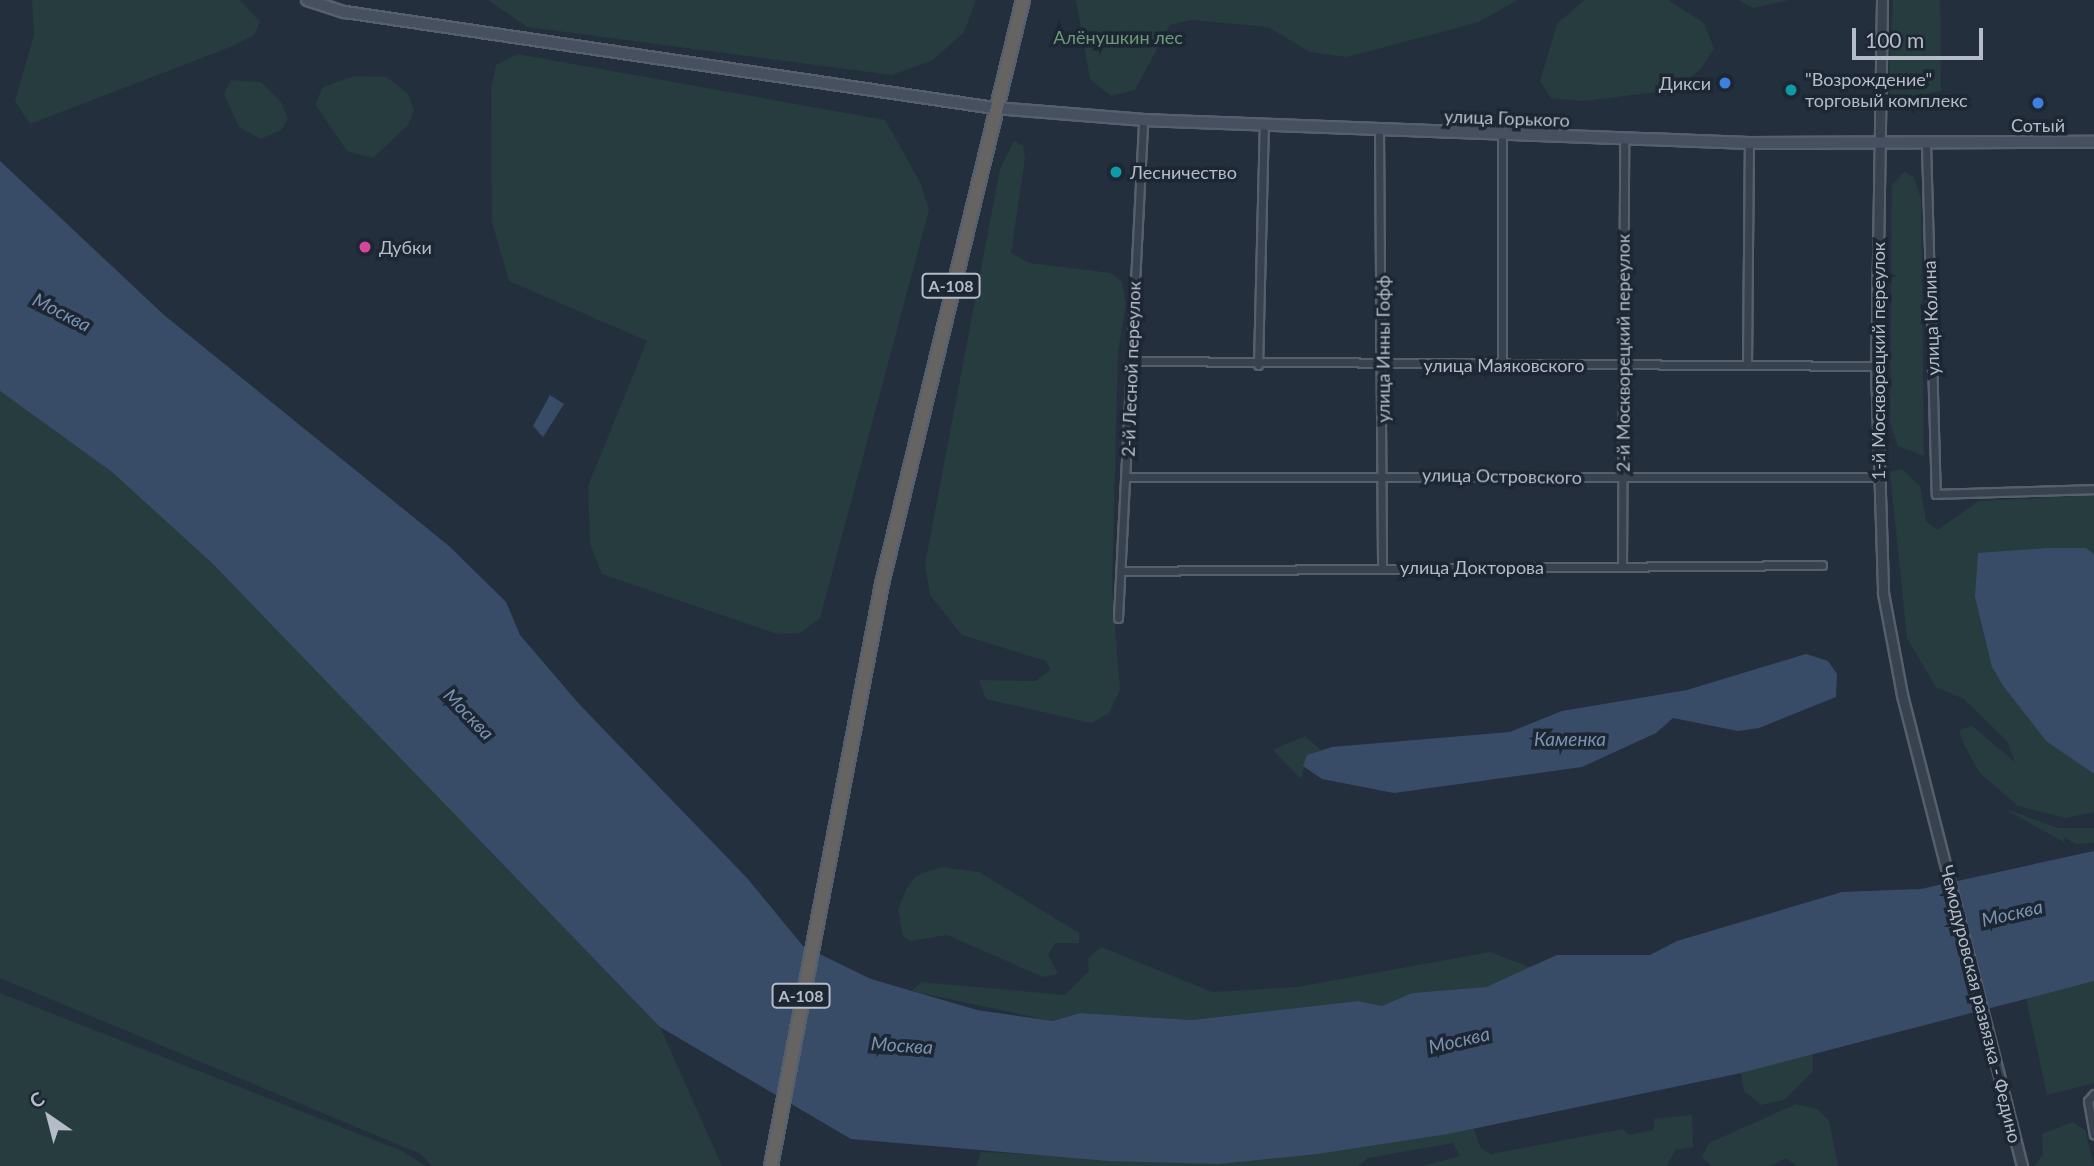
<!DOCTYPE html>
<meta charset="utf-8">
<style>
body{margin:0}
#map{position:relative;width:2094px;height:1166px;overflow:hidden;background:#242f3e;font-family:Lato,sans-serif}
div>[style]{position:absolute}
.green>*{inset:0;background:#263c3f}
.water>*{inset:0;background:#394c67}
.roads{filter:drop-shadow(2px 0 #565f6c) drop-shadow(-2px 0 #565f6c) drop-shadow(0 2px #565f6c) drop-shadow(0 -2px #565f6c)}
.minor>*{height:7px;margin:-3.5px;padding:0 3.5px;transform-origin:3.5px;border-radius:3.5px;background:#38414e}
.tertiary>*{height:9px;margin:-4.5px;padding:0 4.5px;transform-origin:4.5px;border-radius:4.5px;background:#38414e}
.secondary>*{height:10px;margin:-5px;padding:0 5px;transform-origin:5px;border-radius:5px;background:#465061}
.trunk>*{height:12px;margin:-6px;padding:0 6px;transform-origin:6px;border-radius:6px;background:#656462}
.dots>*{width:19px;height:19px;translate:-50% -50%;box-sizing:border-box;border:4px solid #1d2633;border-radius:50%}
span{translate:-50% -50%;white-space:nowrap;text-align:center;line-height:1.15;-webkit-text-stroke:7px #1d2633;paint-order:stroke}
.shield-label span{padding:2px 5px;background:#1d2633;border:2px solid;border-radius:5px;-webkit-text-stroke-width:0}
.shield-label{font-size:16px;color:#b4bcc9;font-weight:700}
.park-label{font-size:18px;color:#6b9a76}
.poi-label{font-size:18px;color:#b4bcc9}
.left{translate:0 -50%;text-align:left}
.right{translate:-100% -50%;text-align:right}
.street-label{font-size:18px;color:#b4bcc9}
.water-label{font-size:19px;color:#7c92b1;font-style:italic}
.north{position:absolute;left:14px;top:1082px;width:70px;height:70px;-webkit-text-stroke:5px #1d2633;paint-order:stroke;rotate:325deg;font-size:19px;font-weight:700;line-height:28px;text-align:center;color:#b4bcc9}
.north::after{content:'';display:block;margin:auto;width:24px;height:32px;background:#b4bcc9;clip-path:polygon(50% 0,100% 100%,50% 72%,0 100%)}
.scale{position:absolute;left:1852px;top:28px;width:131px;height:32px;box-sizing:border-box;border:4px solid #b4bcc9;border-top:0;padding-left:9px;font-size:21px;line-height:24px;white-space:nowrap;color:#b4bcc9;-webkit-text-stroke:5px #1d2633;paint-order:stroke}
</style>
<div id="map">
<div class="green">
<i style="clip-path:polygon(32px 0,240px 0,260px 22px,254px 35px,233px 46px,30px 124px,15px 101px,34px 35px)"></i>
<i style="clip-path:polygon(488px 0,976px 0,964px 32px,933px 60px,892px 75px,527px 27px)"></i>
<i style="clip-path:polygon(1076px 0,1518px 0,1479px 22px,1347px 57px,1310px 52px,1268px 27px,1192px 20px,1170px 25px,1135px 90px,1111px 96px,1090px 79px)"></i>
<i style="clip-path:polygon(1584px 0,1668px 0,1704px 23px,1714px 49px,1700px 70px,1673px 90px,1584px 101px,1551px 98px,1540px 81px,1557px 24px)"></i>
<i style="clip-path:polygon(1739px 0,1789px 0,1753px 8px)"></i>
<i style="clip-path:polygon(1893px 0,1940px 0,1941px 91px,1897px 100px,1888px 92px)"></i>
<i style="clip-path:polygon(517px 54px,885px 120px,921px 184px,929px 210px,820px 618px,800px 633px,777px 634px,602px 574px,590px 544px,588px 486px,647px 341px,509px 281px,492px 222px,491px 89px,496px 65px)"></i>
<i style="clip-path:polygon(355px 76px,387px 77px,408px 94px,414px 110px,408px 125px,373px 158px,347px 151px,315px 104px,323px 87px)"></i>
<i style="clip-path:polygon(231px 80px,261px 82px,281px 102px,288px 119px,281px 130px,261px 139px,239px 127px,224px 94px)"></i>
<i style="clip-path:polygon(1014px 141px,1023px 146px,1025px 158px,1011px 253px,1029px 263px,1111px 273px,1122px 282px,1126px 304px,1118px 352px,1112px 588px,1120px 690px,1109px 713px,1091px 723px,986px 699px,979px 680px,1036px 681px,1050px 670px,1046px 661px,962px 635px,930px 595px,925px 564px,1000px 169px)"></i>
<i style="clip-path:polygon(1904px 172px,1914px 177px,1921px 199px,1924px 456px,1898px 446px,1890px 423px,1892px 185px)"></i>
<i style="clip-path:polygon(0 391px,112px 472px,214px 565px,505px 860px,660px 1027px,722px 1166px,432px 1166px,421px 1154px,0 978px)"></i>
<i style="clip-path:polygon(1902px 469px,1920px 486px,1926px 521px,1937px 530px,1979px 501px,2094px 495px,2094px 554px,2085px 548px,1992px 553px,1975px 597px,2004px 687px,2046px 741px,2094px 774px,2094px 812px,2065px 818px,2018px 806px,1980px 773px,1964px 745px,1959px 730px,1972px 726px,2015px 762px,2007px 741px,1964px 699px,1936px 687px,1907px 638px,1890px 472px)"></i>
<i style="clip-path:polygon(1305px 736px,1321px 750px,1307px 755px,1301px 779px,1273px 750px)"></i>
<i style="clip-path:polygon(2003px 808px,2058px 828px,2094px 828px,2094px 843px,2075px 844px,2065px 837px,2064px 842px)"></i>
<i style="clip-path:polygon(941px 867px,979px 872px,1079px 933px,1079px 943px,1055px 943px,1048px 955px,1058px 974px,1043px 977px,947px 935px,910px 941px,903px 936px,898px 909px,907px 888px,916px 876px)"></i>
<i style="clip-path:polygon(1101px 947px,1212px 992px,1297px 987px,1490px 952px,1535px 969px,1486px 987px,1412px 993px,1382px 1006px,1358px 1001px,1192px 1020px,1080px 1013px,1052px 1021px,912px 991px,921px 982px,1065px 995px,1089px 971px,1088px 958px)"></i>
<i style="clip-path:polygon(2094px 981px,2094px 1083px,2047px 1095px,2026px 998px)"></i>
<i style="clip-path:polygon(0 993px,402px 1151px,426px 1166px,0 1166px)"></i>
<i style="clip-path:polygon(1813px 1052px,1813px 1071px,1784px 1100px,1761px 1105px,1744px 1091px,1741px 1073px)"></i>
<i style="clip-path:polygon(1796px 1104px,1817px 1109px,1829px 1121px,1838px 1166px,1797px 1166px,1786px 1158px,1771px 1166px,1712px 1166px,1702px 1157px,1709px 1143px)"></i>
<i style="clip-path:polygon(1692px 1115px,1693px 1147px,1675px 1150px,1667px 1166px,1422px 1166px,1460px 1156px,1453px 1143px,1368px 1158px,1358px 1166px,976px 1166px,981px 1152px,1220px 1164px,1474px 1129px,1481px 1149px,1491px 1154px,1623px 1129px,1628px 1135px,1654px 1130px,1654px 1119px)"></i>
<i style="clip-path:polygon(2072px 1122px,2085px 1130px,2094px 1166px,2034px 1166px,2043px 1155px,2042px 1134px)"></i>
</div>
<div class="water">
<i style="clip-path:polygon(0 161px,164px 315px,449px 546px,506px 602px,520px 635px,579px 704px,747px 878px,803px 946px,871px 979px,977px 1010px,1053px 1021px,1080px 1013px,1192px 1020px,1358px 1001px,1382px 1006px,1412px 993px,1486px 987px,1557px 955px,1650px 955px,1677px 941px,1842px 892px,1921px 889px,2094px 851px,2094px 981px,1741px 1073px,1448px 1134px,1317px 1154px,1219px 1164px,1108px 1161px,851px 1139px,660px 1027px,214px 565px,112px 472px,0 391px)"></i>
<i style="clip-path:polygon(550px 395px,564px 404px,543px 437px,533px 426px)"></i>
<i style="clip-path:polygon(2049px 548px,2086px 548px,2094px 554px,2094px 774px,2046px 741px,2004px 687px,1992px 667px,1975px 597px,1978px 553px)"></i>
<i style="clip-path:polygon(1806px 654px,1828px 661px,1837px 674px,1836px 697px,1759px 728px,1738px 731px,1673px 718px,1656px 733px,1582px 767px,1394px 793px,1322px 779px,1303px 766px,1307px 755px,1332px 747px,1510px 732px,1562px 711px,1687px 690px)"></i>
</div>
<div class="roads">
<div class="minor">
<i style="left:1379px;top:130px;width:437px;rotate:89.6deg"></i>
<i style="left:1502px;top:136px;width:231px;rotate:90deg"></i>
<i style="left:1926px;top:143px;width:351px;rotate:88.4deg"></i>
<i style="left:1936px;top:494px;width:158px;rotate:-1.8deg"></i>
<i style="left:1131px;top:361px;width:745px;rotate:0.38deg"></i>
<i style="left:1258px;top:365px;width:239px;rotate:-88.6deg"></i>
<i style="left:1747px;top:365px;width:222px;rotate:-89.5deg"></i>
<i style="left:1127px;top:477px;width:750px"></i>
<i style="left:1622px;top:567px;width:428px;rotate:-89.7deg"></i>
<i style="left:1122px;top:571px;width:700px;rotate:-0.49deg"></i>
<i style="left:1118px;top:618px;width:499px;rotate:-87.1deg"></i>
<i style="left:2094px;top:1094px;width:9px;rotate:131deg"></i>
<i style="left:2088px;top:1101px;width:34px;rotate:80deg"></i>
</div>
<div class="tertiary">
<i style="left:1882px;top:0;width:366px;rotate:90.9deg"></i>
<i style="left:1876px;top:366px;width:227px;rotate:88.2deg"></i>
<i style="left:1883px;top:593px;width:104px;rotate:79.4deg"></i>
<i style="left:1902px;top:695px;width:486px;rotate:75.7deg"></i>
</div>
<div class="secondary">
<i style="left:307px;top:0;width:40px;rotate:18deg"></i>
<i style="left:345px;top:12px;width:656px;rotate:8.41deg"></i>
<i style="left:994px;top:108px;width:149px;rotate:4.6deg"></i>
<i style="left:1143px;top:120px;width:606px;rotate:2.17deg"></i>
<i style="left:1749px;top:143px;width:345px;rotate:-0.2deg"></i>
</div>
<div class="trunk">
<i style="left:771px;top:1166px;width:592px;rotate:-79.2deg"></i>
<i style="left:882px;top:584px;width:601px;rotate:-76.43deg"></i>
</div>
</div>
<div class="dots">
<i style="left:1725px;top:83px;background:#3f7fe0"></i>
<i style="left:1791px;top:90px;background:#0f9aa8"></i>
<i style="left:2038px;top:103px;background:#3f7fe0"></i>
<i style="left:1116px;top:172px;background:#0f9aa8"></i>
<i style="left:365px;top:247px;background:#d1479c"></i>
</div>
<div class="shield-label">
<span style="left:951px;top:286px">А-108</span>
<span style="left:801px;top:996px">А-108</span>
</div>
<div class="park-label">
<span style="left:1118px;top:37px">Алёнушкин лес</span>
</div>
<div class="poi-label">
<span class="left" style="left:1805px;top:90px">"Возрождение"<br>торговый комплекс</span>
<span class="right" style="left:1711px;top:83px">Дикси</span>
<span style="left:2038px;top:125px">Сотый</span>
<span class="left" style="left:1130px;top:172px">Лесничество</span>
<span class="left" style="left:379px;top:247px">Дубки</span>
</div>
<div class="street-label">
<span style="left:1507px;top:118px;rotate:2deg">улица Горького</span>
<span style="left:1931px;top:318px;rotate:-92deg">улица Колина</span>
<span style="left:1383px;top:349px;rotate:-90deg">улица Инны Гофф</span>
<span style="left:1623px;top:353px;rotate:-90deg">2-й Москворецкий переулок</span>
<span style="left:1878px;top:361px;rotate:-90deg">1-й Москворецкий переулок</span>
<span style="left:1504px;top:365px">улица Маяковского</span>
<span style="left:1131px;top:369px;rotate:-88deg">2-й Лесной переулок</span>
<span style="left:1502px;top:476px;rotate:1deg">улица Островского</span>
<span style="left:1472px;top:567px">улица Докторова</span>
<span style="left:1981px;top:1004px;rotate:76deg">Чемодуровская развязка - Федино</span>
</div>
<div class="water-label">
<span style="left:62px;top:312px;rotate:27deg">Москва</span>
<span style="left:469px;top:714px;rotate:46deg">Москва</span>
<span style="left:1570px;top:739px">Каменка</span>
<span style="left:2012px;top:913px;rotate:-13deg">Москва</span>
<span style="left:1459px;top:1040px;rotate:-13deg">Москва</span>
<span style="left:902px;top:1045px;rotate:4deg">Москва</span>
</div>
<div class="north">С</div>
<div class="scale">100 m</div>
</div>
